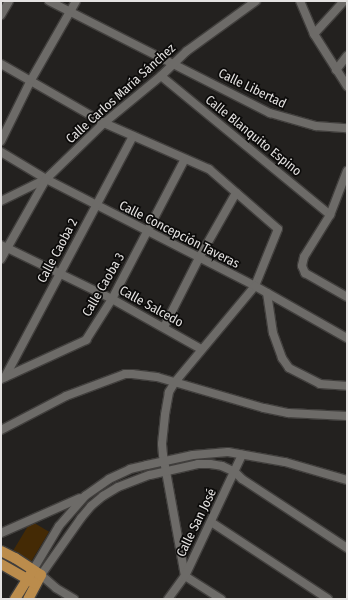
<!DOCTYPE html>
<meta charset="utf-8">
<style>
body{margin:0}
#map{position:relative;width:348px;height:600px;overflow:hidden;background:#23211f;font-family:"Fira Sans Condensed",sans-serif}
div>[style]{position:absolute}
.green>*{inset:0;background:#442a05;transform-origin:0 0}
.roads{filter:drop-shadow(1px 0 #413f3d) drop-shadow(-1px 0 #413f3d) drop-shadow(0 1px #413f3d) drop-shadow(0 -1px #413f3d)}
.minor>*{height:8px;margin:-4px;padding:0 4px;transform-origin:4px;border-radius:4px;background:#6d6b68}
.major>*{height:10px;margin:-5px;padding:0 5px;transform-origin:5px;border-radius:5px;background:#bb8c4c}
span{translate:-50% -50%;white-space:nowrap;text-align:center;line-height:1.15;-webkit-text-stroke:3.5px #0c0b0a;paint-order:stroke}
.street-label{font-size:13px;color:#e4e2e1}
.frame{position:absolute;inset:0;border:2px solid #e4e2e1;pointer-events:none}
</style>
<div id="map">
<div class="green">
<i style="left:31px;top:521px;width:21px;height:36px;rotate:31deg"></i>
</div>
<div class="roads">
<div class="minor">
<i style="left:49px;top:1px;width:248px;rotate:26.9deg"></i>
<i style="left:270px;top:113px;width:48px;rotate:15.8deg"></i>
<i style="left:316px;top:126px;width:31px;rotate:4deg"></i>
<i style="left:300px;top:1px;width:36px;rotate:67deg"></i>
<i style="left:314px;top:34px;width:62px;rotate:57.6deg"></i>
<i style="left:1px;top:15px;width:16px;rotate:-60deg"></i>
<i style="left:314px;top:34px;width:45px;rotate:-47.7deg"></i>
<i style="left:1px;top:64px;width:119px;rotate:29.8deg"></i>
<i style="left:104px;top:123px;width:115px;rotate:23.7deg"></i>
<i style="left:209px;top:169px;width:91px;rotate:41deg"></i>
<i style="left:278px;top:229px;width:61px;rotate:112deg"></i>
<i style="left:255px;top:286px;width:125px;rotate:129.8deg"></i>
<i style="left:175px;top:382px;width:12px;rotate:121deg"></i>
<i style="left:169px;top:392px;width:23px;rotate:100deg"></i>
<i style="left:165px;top:415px;width:29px;rotate:96deg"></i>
<i style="left:162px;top:444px;width:11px;rotate:85deg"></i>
<i style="left:163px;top:455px;width:123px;rotate:79.7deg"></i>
<i style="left:185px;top:576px;width:43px;rotate:32.6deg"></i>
<i style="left:336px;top:70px;width:18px;rotate:-52deg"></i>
<i style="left:161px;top:76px;width:219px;rotate:39.4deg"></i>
<i style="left:1px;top:141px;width:68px;rotate:-63.8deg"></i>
<i style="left:31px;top:80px;width:91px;rotate:-60.3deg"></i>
<i style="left:1px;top:152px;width:52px;rotate:31deg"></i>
<i style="left:46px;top:179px;width:235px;rotate:27.1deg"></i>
<i style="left:255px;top:286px;width:106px;rotate:29.5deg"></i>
<i style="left:347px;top:171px;width:47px;rotate:111.1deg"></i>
<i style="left:330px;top:215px;width:49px;rotate:121.8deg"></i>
<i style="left:304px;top:257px;width:9px;rotate:103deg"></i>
<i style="left:302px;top:266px;width:8px;rotate:67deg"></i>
<i style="left:305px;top:273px;width:48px;rotate:29.7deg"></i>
<i style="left:1px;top:201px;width:50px;rotate:-26.1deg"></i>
<i style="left:46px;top:179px;width:81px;rotate:-44deg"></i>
<i style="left:104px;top:123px;width:74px;rotate:-39.5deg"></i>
<i style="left:161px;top:76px;width:36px;rotate:-44deg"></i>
<i style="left:187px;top:51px;width:85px;rotate:-35.9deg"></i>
<i style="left:1px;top:245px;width:123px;rotate:25.9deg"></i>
<i style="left:112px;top:299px;width:102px;rotate:29.3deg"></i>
<i style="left:1px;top:259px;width:92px;rotate:-60.6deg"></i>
<i style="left:267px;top:293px;width:40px;rotate:81.5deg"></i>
<i style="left:273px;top:333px;width:27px;rotate:70deg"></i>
<i style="left:282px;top:358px;width:12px;rotate:55deg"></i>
<i style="left:289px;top:368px;width:35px;rotate:27deg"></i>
<i style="left:320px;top:384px;width:27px;rotate:4deg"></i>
<i style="left:164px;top:327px;width:77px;rotate:-63.1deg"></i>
<i style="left:199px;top:258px;width:75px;rotate:-60.4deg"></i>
<i style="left:5px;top:377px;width:273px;rotate:-62deg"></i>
<i style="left:1px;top:379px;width:94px;rotate:-24.6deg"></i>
<i style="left:86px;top:340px;width:49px;rotate:-57.6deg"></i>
<i style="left:112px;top:299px;width:158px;rotate:-62.5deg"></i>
<i style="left:1px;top:430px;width:73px;rotate:-27.6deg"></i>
<i style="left:66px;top:396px;width:63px;rotate:-20.4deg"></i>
<i style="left:125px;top:374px;width:7px"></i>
<i style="left:132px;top:374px;width:25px;rotate:7deg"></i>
<i style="left:157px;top:377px;width:111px;rotate:16.2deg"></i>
<i style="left:264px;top:408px;width:25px;rotate:12deg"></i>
<i style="left:288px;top:413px;width:59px;rotate:2.9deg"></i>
<i style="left:211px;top:522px;width:140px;rotate:33.3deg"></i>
<i style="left:1px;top:533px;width:86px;rotate:-23.9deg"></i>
<i style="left:33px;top:570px;width:51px;rotate:-59.4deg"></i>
<i style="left:59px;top:526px;width:40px;rotate:-49deg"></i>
<i style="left:85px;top:496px;width:29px;rotate:-35deg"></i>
<i style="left:109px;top:479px;width:23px;rotate:-25deg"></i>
<i style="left:130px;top:469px;width:17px;rotate:-13deg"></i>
<i style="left:147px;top:465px;width:47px;rotate:-12.3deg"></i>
<i style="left:193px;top:455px;width:35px;rotate:-5deg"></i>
<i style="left:228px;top:452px;width:58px;rotate:10deg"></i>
<i style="left:285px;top:462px;width:65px;rotate:16.2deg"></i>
<i style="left:74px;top:599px;width:21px;rotate:-149deg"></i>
<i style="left:56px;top:588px;width:20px;rotate:-139deg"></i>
<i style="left:41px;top:575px;width:70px;rotate:-54.9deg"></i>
<i style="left:81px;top:518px;width:16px;rotate:-50deg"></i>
<i style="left:91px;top:506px;width:16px;rotate:-40deg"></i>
<i style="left:103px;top:496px;width:17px;rotate:-31deg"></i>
<i style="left:118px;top:487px;width:34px;rotate:-21deg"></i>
<i style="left:150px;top:475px;width:49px;rotate:-12.9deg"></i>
<i style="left:198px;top:464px;width:12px"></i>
<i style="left:210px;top:464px;width:12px;rotate:9deg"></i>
<i style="left:222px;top:466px;width:14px;rotate:25deg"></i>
<i style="left:235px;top:472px;width:10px;rotate:45deg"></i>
<i style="left:242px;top:479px;width:126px;rotate:33.3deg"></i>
<i style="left:168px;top:599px;width:29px;rotate:-54deg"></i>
<i style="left:185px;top:576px;width:134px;rotate:-64.8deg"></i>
</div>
<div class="major">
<i style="left:1px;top:551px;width:16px;rotate:27deg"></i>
<i style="left:15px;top:558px;width:31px;rotate:33deg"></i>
<i style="left:41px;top:575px;width:27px;rotate:118deg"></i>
<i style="left:1px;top:564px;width:40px;rotate:29.7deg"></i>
<i style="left:15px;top:599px;width:31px;rotate:-58deg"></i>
</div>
</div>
<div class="street-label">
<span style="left:252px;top:89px;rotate:26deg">Calle Libertad</span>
<span style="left:121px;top:94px;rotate:-42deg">Calle Carlos María Sánchez</span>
<span style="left:253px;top:136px;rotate:39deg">Calle Blanquito Espino</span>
<span style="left:179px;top:235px;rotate:27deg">Calle Concepción Taveras</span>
<span style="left:58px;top:251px;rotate:-62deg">Calle Caoba 2</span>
<span style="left:104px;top:285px;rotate:-60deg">Calle Caoba 3</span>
<span style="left:151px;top:307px;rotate:29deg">Calle Salcedo</span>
<span style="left:197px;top:523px;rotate:-64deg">Calle San José</span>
</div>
<div class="frame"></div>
</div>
